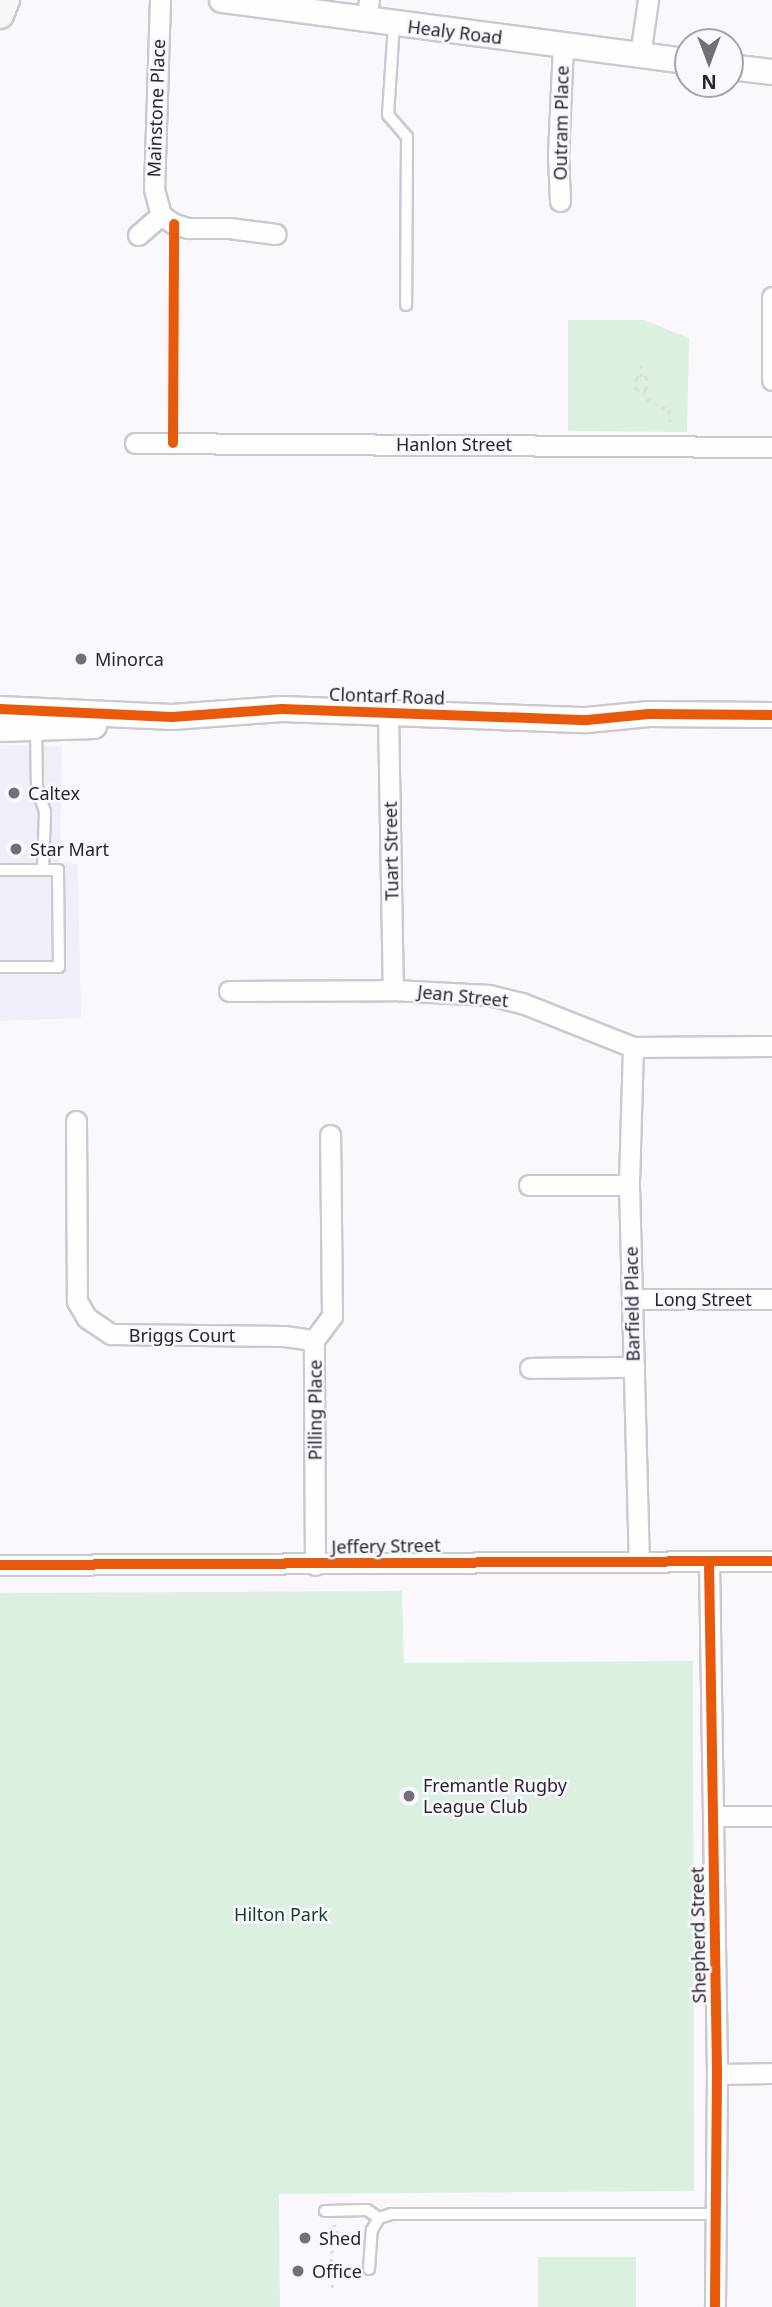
<!DOCTYPE html>
<style>
body{margin:0}
#map{position:relative;width:772px;height:2307px;overflow:hidden;background:#faf8fd;font-family:"Noto Sans",sans-serif}
div>[style]{position:absolute}
.commercial>*{inset:0;background:#f1edf9}
.green>*{inset:0;background:#dbf0e0;transform-origin:0 0}
.path>*{height:2.5px;margin-top:-1.25px;transform-origin:0;background:repeating-linear-gradient(90deg,#dddcde 0 3.5px,transparent 0 8.5px)}
.roads{filter:drop-shadow(2px 0 #cbc8d0) drop-shadow(-2px 0 #cbc8d0) drop-shadow(0 2px #cbc8d0) drop-shadow(0 -2px #cbc8d0)}
.service>*{height:10px;margin:-5px;padding:0 5px;transform-origin:5px;border-radius:5px;background:#fefeff}
.minor>*{height:19px;margin:-9.5px;padding:0 9.5px;transform-origin:9.5px;border-radius:9.5px;background:#fefeff}
.tertiary>*{height:24px;margin:-12px;padding:0 12px;transform-origin:12px;border-radius:12px;background:#fefeff}
.secondary>*{height:26px;margin:-13px;padding:0 13px;transform-origin:13px;border-radius:13px;background:#f8f6f4}
.cycleway>*{height:10px;margin:-5px;padding:0 5px;transform-origin:5px;border-radius:5px;background:#e8590c}
.dots>*{width:19px;height:19px;translate:-50% -50%;box-sizing:border-box;border:4px solid #faf7fe;border-radius:50%}
span{translate:-50% -50%;white-space:nowrap;text-align:center;line-height:1.15;-webkit-text-stroke:5px #faf7fe;paint-order:stroke}
.street-label{font-size:18px;color:#292530}
.poi-label{font-size:18px;color:#292530}
.left{translate:0 -50%;text-align:left}
.park-label{font-size:18px;color:#0d4621}
.north{position:absolute;left:674px;top:28px;width:70px;height:70px;box-sizing:border-box;background:#faf7fe;border:2px solid #a6a3ac;border-radius:50%;rotate:180deg;font-size:19px;font-weight:700;line-height:28px;text-align:center;color:#292530}
.north::after{content:'';display:block;margin:auto;width:24px;height:32px;background:#726f78;clip-path:polygon(50% 0,100% 100%,50% 72%,0 100%)}
</style>
<div id="map">
<div class="commercial">
<i style="clip-path:polygon(0 745px,62px 746px,60px 863px,78px 864px,81px 1018px,0 1021px)"></i>
</div>
<div class="green">
<i style="clip-path:polygon(568px 320px,644px 320px,689px 338px,687px 432px,568px 431px)"></i>
<i style="clip-path:polygon(402px 1591px,404px 1663px,693px 1661px,694px 2191px,279px 2194px,280px 2307px,0 2307px,0 1593px)"></i>
<i style="left:636px;top:2257px;width:50px;height:98px;rotate:90deg"></i>
</div>
<div class="path">
<i style="left:636px;top:377px;width:11px"></i>
<i style="left:647px;top:377px;width:13px;rotate:90deg"></i>
<i style="left:647px;top:390px;width:12px;rotate:180deg"></i>
<i style="left:635px;top:390px;width:13px;rotate:-86deg"></i>
<i style="left:641px;top:377px;width:14px;rotate:-90deg"></i>
<i style="left:644px;top:390px;width:9px;rotate:72deg"></i>
<i style="left:647px;top:399px;width:25px;rotate:27deg"></i>
<i style="left:669px;top:410px;width:17px;rotate:83deg"></i>
<i style="left:332px;top:2288px;width:35px;rotate:-92deg"></i>
<i style="left:331px;top:2253px;width:13px;rotate:-51deg"></i>
<i style="left:339px;top:2243px;width:19px;rotate:-106deg"></i>
</div>
<div class="roads">
<div class="service">
<i style="left:394px;top:24px;width:91px;rotate:93.8deg"></i>
<i style="left:388px;top:115px;width:29px;rotate:49deg"></i>
<i style="left:407px;top:137px;width:168px;rotate:90.3deg"></i>
<i style="left:0;top:870px;width:43px"></i>
<i style="left:43px;top:870px;width:58px;rotate:-88deg"></i>
<i style="left:45px;top:812px;width:26px;rotate:-108deg"></i>
<i style="left:37px;top:787px;width:58px;rotate:-91deg"></i>
<i style="left:0;top:967px;width:59px"></i>
<i style="left:59px;top:967px;width:97px;rotate:-90.6deg"></i>
<i style="left:58px;top:870px;width:15px;rotate:180deg"></i>
<i style="left:325px;top:2211px;width:42px;rotate:-1.4deg"></i>
<i style="left:367px;top:2210px;width:14px;rotate:34deg"></i>
<i style="left:369px;top:2269px;width:39px;rotate:-86deg"></i>
<i style="left:372px;top:2230px;width:14px;rotate:-60deg"></i>
<i style="left:379px;top:2218px;width:13px;rotate:-18deg"></i>
<i style="left:391px;top:2214px;width:325px"></i>
</div>
<div class="minor">
<i style="left:160px;top:0;width:189px;rotate:91.8deg"></i>
<i style="left:154px;top:189px;width:27px;rotate:75deg"></i>
<i style="left:161px;top:215px;width:16px;rotate:35deg"></i>
<i style="left:174px;top:224px;width:15px;rotate:16deg"></i>
<i style="left:188px;top:228px;width:41px"></i>
<i style="left:229px;top:228px;width:47px;rotate:7.3deg"></i>
<i style="left:366px;top:21px;width:21px;rotate:-82deg"></i>
<i style="left:640px;top:55px;width:56px;rotate:-81.7deg"></i>
<i style="left:560px;top:201px;width:46px;rotate:-92.5deg"></i>
<i style="left:558px;top:155px;width:110px;rotate:-87.4deg"></i>
<i style="left:138px;top:235px;width:30px;rotate:-41deg"></i>
<i style="left:772px;top:297px;width:83px;rotate:90deg"></i>
<i style="left:135px;top:443px;width:637px;rotate:0.36deg"></i>
<i style="left:388px;top:712px;width:278px;rotate:89deg"></i>
<i style="left:229px;top:991px;width:164px;rotate:-0.3deg"></i>
<i style="left:393px;top:990px;width:96px;rotate:3deg"></i>
<i style="left:489px;top:995px;width:34px;rotate:14deg"></i>
<i style="left:522px;top:1003px;width:119px;rotate:21.6deg"></i>
<i style="left:633px;top:1047px;width:139px;rotate:-0.4deg"></i>
<i style="left:633px;top:1047px;width:138px;rotate:91.7deg"></i>
<i style="left:629px;top:1185px;width:376px;rotate:88.5deg"></i>
<i style="left:76px;top:1121px;width:180px;rotate:89.7deg"></i>
<i style="left:77px;top:1301px;width:20px;rotate:60deg"></i>
<i style="left:87px;top:1318px;width:29px;rotate:34deg"></i>
<i style="left:111px;top:1334px;width:173px;rotate:0.7deg"></i>
<i style="left:284px;top:1336px;width:30px;rotate:8deg"></i>
<i style="left:529px;top:1185px;width:100px"></i>
<i style="left:633px;top:1299px;width:139px"></i>
<i style="left:530px;top:1368px;width:104px;rotate:-0.6deg"></i>
<i style="left:709px;top:1562px;width:512px;rotate:89.1deg"></i>
<i style="left:717px;top:2074px;width:233px;rotate:90.5deg"></i>
<i style="left:0;top:1565px;width:772px;rotate:-0.3deg"></i>
<i style="left:315px;top:1565px;width:225px;rotate:-90.3deg"></i>
<i style="left:314px;top:1340px;width:30px;rotate:-53deg"></i>
<i style="left:332px;top:1316px;width:181px;rotate:-90.6deg"></i>
<i style="left:715px;top:1816px;width:57px"></i>
<i style="left:717px;top:2074px;width:55px;rotate:-1deg"></i>
</div>
<div class="tertiary">
<i style="left:222px;top:0;width:470px;rotate:7.5deg"></i>
<i style="left:730px;top:67px;width:42px;rotate:6.8deg"></i>
<i style="left:0;top:709px;width:172px;rotate:2.7deg"></i>
<i style="left:172px;top:717px;width:110px;rotate:-4.2deg"></i>
<i style="left:282px;top:709px;width:305px;rotate:2.1deg"></i>
<i style="left:587px;top:720px;width:62px;rotate:-5.5deg"></i>
<i style="left:649px;top:714px;width:123px;rotate:0.5deg"></i>
<i style="left:0;top:729px;width:94px;rotate:-1.8deg"></i>
</div>
<div class="secondary">
<i style="left:0;top:15px;width:16px;rotate:-68deg"></i>
</div>
</div>
<div class="cycleway">
<i style="left:173px;top:443px;width:219px;rotate:-89.7deg"></i>
<i style="left:0;top:709px;width:172px;rotate:2.7deg"></i>
<i style="left:172px;top:717px;width:110px;rotate:-4.2deg"></i>
<i style="left:282px;top:709px;width:305px;rotate:2.1deg"></i>
<i style="left:587px;top:720px;width:62px;rotate:-5.5deg"></i>
<i style="left:649px;top:714px;width:123px;rotate:0.5deg"></i>
<i style="left:709px;top:1562px;width:512px;rotate:89.1deg"></i>
<i style="left:717px;top:2074px;width:233px;rotate:90.5deg"></i>
<i style="left:0;top:1565px;width:772px;rotate:-0.3deg"></i>
</div>
<div class="dots">
<i style="left:81px;top:659px;background:#726f78"></i>
<i style="left:14px;top:793px;background:#726f78"></i>
<i style="left:16px;top:849px;background:#726f78"></i>
<i style="left:409px;top:1796px;background:#726f78"></i>
<i style="left:305px;top:2238px;background:#726f78"></i>
<i style="left:298px;top:2271px;background:#726f78"></i>
</div>
<div class="street-label">
<span style="left:455px;top:32px;rotate:7deg">Healy Road</span>
<span style="left:156px;top:108px;rotate:-88deg">Mainstone Place</span>
<span style="left:561px;top:123px;rotate:-89deg">Outram Place</span>
<span style="left:454px;top:444px">Hanlon Street</span>
<span style="left:387px;top:696px;rotate:2deg">Clontarf Road</span>
<span style="left:391px;top:851px;rotate:-91deg">Tuart Street</span>
<span style="left:463px;top:996px;rotate:6deg">Jean Street</span>
<span style="left:703px;top:1299px">Long Street</span>
<span style="left:632px;top:1304px;rotate:-91deg">Barfield Place</span>
<span style="left:182px;top:1335px">Briggs Court</span>
<span style="left:315px;top:1410px;rotate:-90deg">Pilling Place</span>
<span style="left:386px;top:1546px;rotate:-1deg">Jeffery Street</span>
<span style="left:698px;top:1935px;rotate:-91deg">Shepherd Street</span>
</div>
<div class="poi-label">
<span class="left" style="left:95px;top:659px">Minorca</span>
<span class="left" style="left:28px;top:793px">Caltex</span>
<span class="left" style="left:30px;top:849px">Star Mart</span>
<span class="left" style="left:423px;top:1796px">Fremantle Rugby<br>League Club</span>
<span class="left" style="left:319px;top:2238px">Shed</span>
<span class="left" style="left:312px;top:2271px">Office</span>
</div>
<div class="park-label">
<span style="left:281px;top:1914px">Hilton Park</span>
</div>
<div class="north">N</div>
</div>
